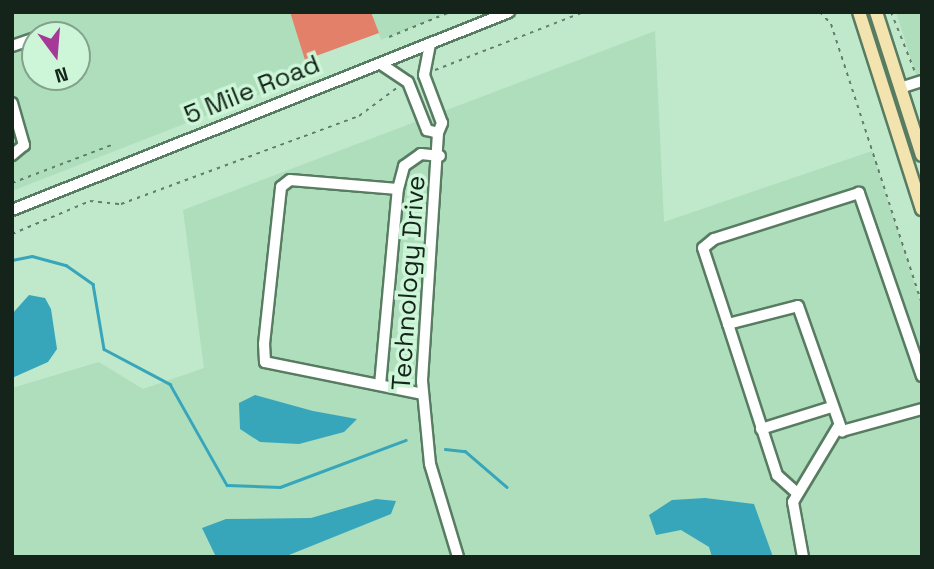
<!DOCTYPE html>
<style>
body{margin:0}
#map{position:relative;width:934px;height:569px;overflow:hidden;background:#c0e9cb;font-family:"Space Grotesk",sans-serif}
div>[style]{position:absolute}
.built>*{inset:0;background:#afdebc}
.forest>*{inset:0;background:#e3806a}
.water>*{inset:0;background:#37a6bb}
.stream>*{height:2.5px;margin:-1.25px;padding:0 1.25px;transform-origin:1.25px;border-radius:1.25px;background:#37a6bb}
.path>*{height:2px;margin-top:-1px;transform-origin:0;background:repeating-linear-gradient(90deg,#627d6a 0 3.5px,transparent 0 8.5px)}
.roads{filter:drop-shadow(2px 0 #587c62) drop-shadow(-2px 0 #587c62) drop-shadow(0 2px #587c62) drop-shadow(0 -2px #587c62)}
.minor>*{height:10px;margin:-5px;padding:0 5px;transform-origin:5px;border-radius:5px;background:#fff}
.major>*{height:12px;margin:-6px;padding:0 6px;transform-origin:6px;border-radius:6px;background:#f2e3af}
span{translate:-50% -50%;white-space:nowrap;text-align:center;line-height:1.15;-webkit-text-stroke:7px #cdf6d8;paint-order:stroke}
.street-label{font-size:26px;color:#15241a}
.frame{position:absolute;inset:0;border:14px solid #15241a;pointer-events:none}
.north{position:absolute;left:21px;top:21px;width:70px;height:70px;box-sizing:border-box;background:#cdf6d8;border:2px solid #83a28c;border-radius:50%;rotate:164deg;font-size:19px;font-weight:700;line-height:28px;text-align:center;color:#15241a}
.north::after{content:'';display:block;margin:auto;width:24px;height:32px;background:#a63998;clip-path:polygon(50% 0,100% 100%,50% 72%,0 100%)}
</style>
<div id="map">
<div class="built">
<i style="clip-path:polygon(evenodd,12px 12px,290px 12px,310px 75px,12px 191px,12px 12px,35px 35px,77px 35px,77px 77px,35px 77px,35px 35px)"></i>
<i style="clip-path:polygon(371px 12px,450px 12px,381px 40px)"></i>
<i style="clip-path:polygon(896px 12px,922px 12px,922px 86px,915px 72px)"></i>
<i style="clip-path:polygon(655px 31px,664px 222px,872px 151px,922px 306px,922px 557px,12px 557px,12px 388px,99px 362px,143px 389px,204px 368px,183px 210px)"></i>
</div>
<div class="forest">
<i style="clip-path:polygon(290px 12px,371px 12px,379px 33px,305px 60px)"></i>
</div>
<div class="water">
<i style="clip-path:polygon(29px 295px,45px 298px,51px 309px,57px 349px,48px 362px,12px 378px,12px 314px)"></i>
<i style="clip-path:polygon(255px 395px,313px 411px,357px 419px,344px 432px,299px 444px,260px 442px,240px 429px,239px 403px)"></i>
<i style="clip-path:polygon(705px 498px,754px 504px,773px 557px,712px 557px,709px 547px,681px 530px,656px 535px,649px 515px,672px 500px)"></i>
<i style="clip-path:polygon(376px 499px,396px 501px,391px 514px,284px 557px,216px 557px,202px 528px,226px 519px,311px 518px)"></i>
</div>
<div class="stream">
<i style="left:12px;top:260px;width:20px;rotate:-11deg"></i>
<i style="left:32px;top:256px;width:35px;rotate:15deg"></i>
<i style="left:66px;top:265px;width:33px;rotate:35deg"></i>
<i style="left:93px;top:284px;width:66px;rotate:80.4deg"></i>
<i style="left:104px;top:349px;width:75px;rotate:27.9deg"></i>
<i style="left:170px;top:384px;width:116px;rotate:60.6deg"></i>
<i style="left:227px;top:485px;width:53px;rotate:2.2deg"></i>
<i style="left:280px;top:487px;width:134px;rotate:-20.5deg"></i>
<i style="left:445px;top:449px;width:20px;rotate:6deg"></i>
<i style="left:465px;top:451px;width:55px;rotate:40.6deg"></i>
</div>
<div class="path">
<i style="left:820px;top:12px;width:16px;rotate:47deg"></i>
<i style="left:831px;top:24px;width:294px;rotate:72deg"></i>
<i style="left:891px;top:12px;width:65px;rotate:68.2deg"></i>
<i style="left:389px;top:37px;width:66px;rotate:-22.3deg"></i>
<i style="left:435px;top:70px;width:160px;rotate:-21.3deg"></i>
<i style="left:12px;top:183px;width:109px;rotate:-20.9deg"></i>
<i style="left:12px;top:234px;width:85px;rotate:-22.9deg"></i>
<i style="left:90px;top:201px;width:31px;rotate:6deg"></i>
<i style="left:121px;top:204px;width:254px;rotate:-20.3deg"></i>
<i style="left:359px;top:116px;width:49px;rotate:-36.6deg"></i>
</div>
<div class="roads">
<div class="minor">
<i style="left:49px;top:35px;width:10px;rotate:-11deg"></i>
<i style="left:12px;top:46px;width:24px;rotate:-19deg"></i>
<i style="left:381px;top:64px;width:32px;rotate:34deg"></i>
<i style="left:408px;top:82px;width:52px;rotate:68.4deg"></i>
<i style="left:427px;top:130px;width:11px;rotate:15deg"></i>
<i style="left:438px;top:133px;width:11px;rotate:-68deg"></i>
<i style="left:442px;top:123px;width:51px;rotate:-110.6deg"></i>
<i style="left:424px;top:75px;width:32px;rotate:-79deg"></i>
<i style="left:900px;top:88px;width:23px;rotate:-18deg"></i>
<i style="left:12px;top:103px;width:44px;rotate:74.1deg"></i>
<i style="left:24px;top:145px;width:16px;rotate:140deg"></i>
<i style="left:438px;top:133px;width:249px;rotate:93.7deg"></i>
<i style="left:422px;top:381px;width:83px;rotate:84.5deg"></i>
<i style="left:430px;top:464px;width:97px;rotate:73.2deg"></i>
<i style="left:12px;top:210px;width:535px;rotate:-21.72deg"></i>
<i style="left:728px;top:324px;width:159px;rotate:72deg"></i>
<i style="left:777px;top:475px;width:25px;rotate:42deg"></i>
<i style="left:922px;top:376px;width:194px;rotate:-109deg"></i>
<i style="left:859px;top:193px;width:152px;rotate:162.4deg"></i>
<i style="left:714px;top:239px;width:14px;rotate:141deg"></i>
<i style="left:703px;top:248px;width:80px;rotate:71.8deg"></i>
<i style="left:728px;top:324px;width:72px;rotate:-14.4deg"></i>
<i style="left:798px;top:306px;width:133px;rotate:70.6deg"></i>
<i style="left:842px;top:431px;width:83px;rotate:-15.4deg"></i>
<i style="left:380px;top:385px;width:197px;rotate:-84.8deg"></i>
<i style="left:423px;top:394px;width:161px;rotate:-168.6deg"></i>
<i style="left:265px;top:362px;width:18px;rotate:-93deg"></i>
<i style="left:264px;top:344px;width:158px;rotate:-83.8deg"></i>
<i style="left:281px;top:187px;width:11px;rotate:-38deg"></i>
<i style="left:290px;top:180px;width:108px;rotate:4.8deg"></i>
<i style="left:398px;top:189px;width:24px;rotate:-75deg"></i>
<i style="left:404px;top:166px;width:21px;rotate:-35deg"></i>
<i style="left:421px;top:154px;width:19px;rotate:6deg"></i>
<i style="left:761px;top:429px;width:73px;rotate:-17.4deg"></i>
<i style="left:803px;top:557px;width:56px;rotate:-100.3deg"></i>
<i style="left:793px;top:502px;width:87px;rotate:-59deg"></i>
</div>
<div class="major">
<i style="left:859px;top:12px;width:207px;rotate:72.3deg"></i>
<i style="left:876px;top:12px;width:150px;rotate:72.2deg"></i>
</div>
</div>
<div class="street-label">
<span style="left:252px;top:90px;rotate:-22deg">5 Mile Road</span>
<span style="left:409px;top:283px;rotate:-86deg">Technology Drive</span>
</div>
<div class="frame"></div>
<div class="north">N</div>
</div>
